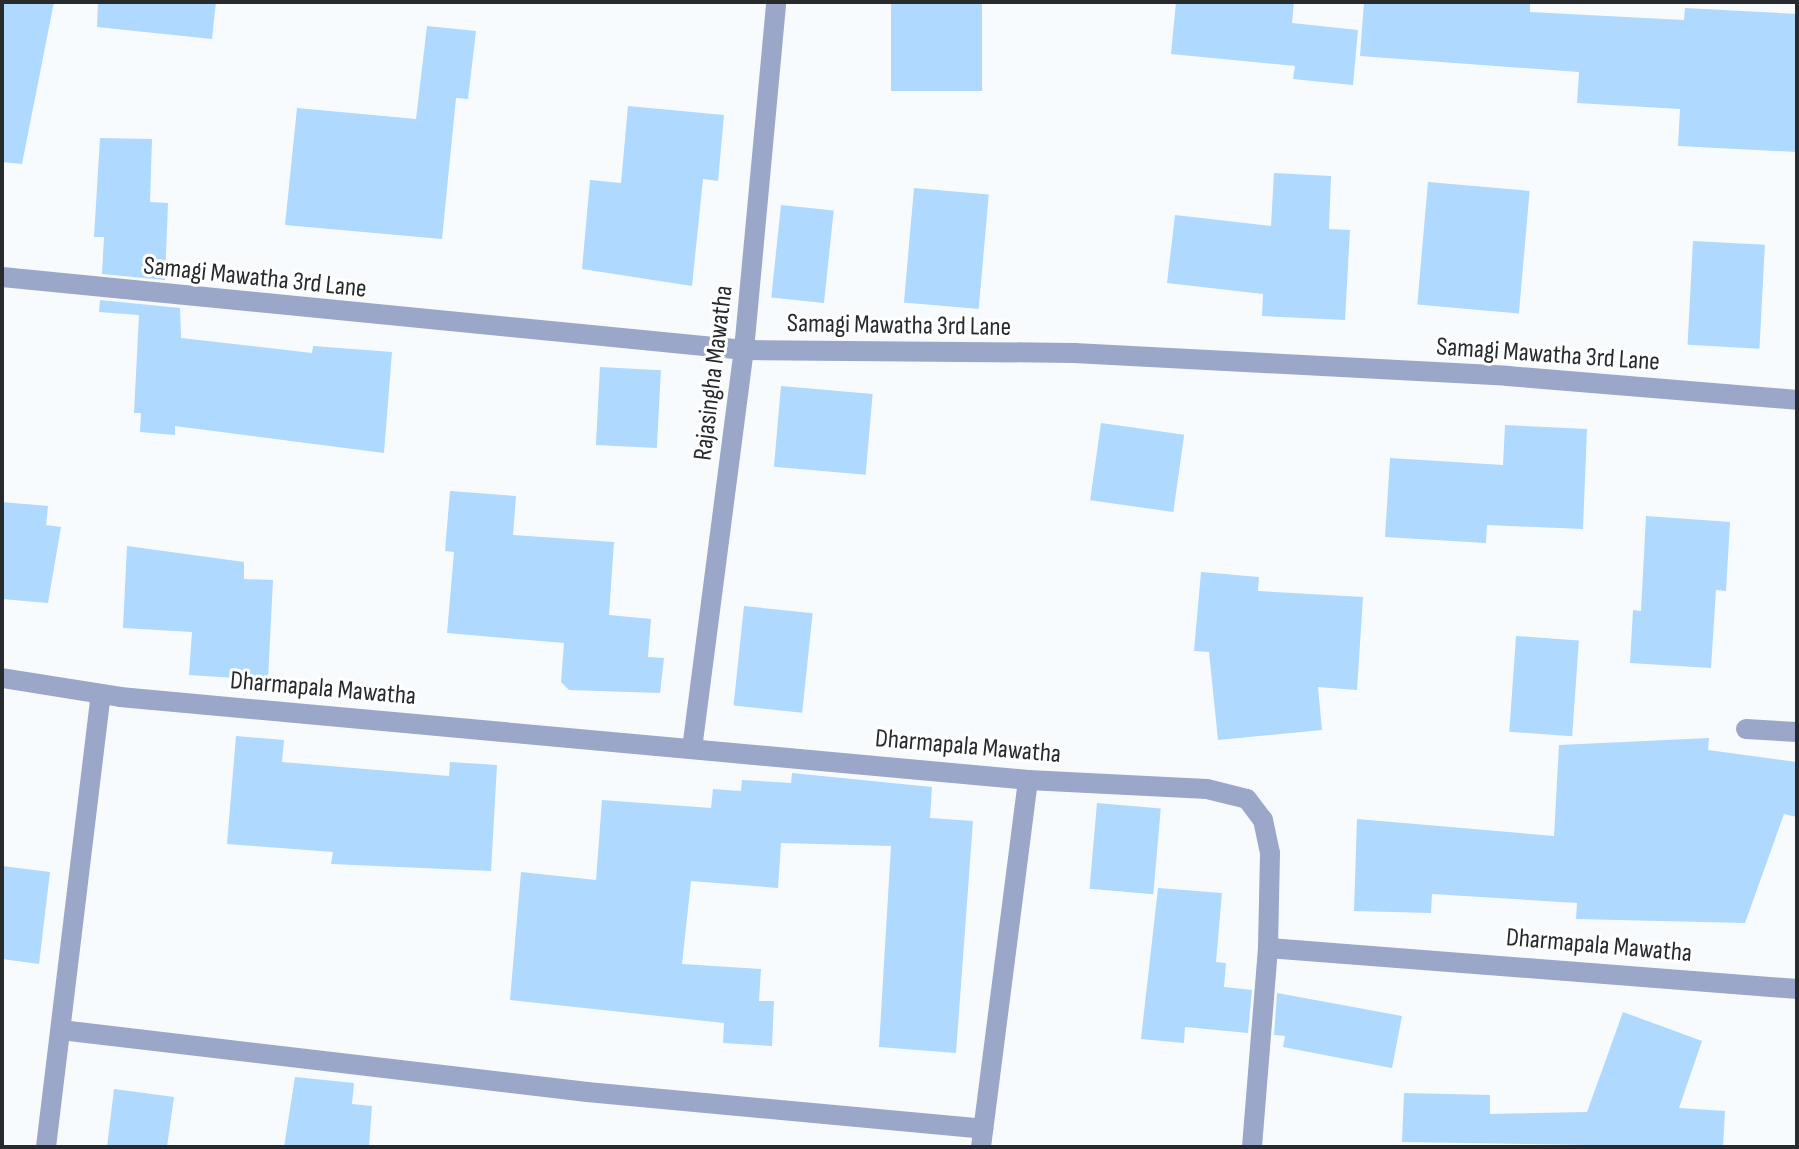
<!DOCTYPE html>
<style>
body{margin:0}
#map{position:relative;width:1799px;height:1149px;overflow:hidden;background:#f8fbfe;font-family:"Sofia Sans Condensed",sans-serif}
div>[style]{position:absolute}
.building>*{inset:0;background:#afd9ff;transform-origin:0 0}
.minor>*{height:20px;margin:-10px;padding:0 10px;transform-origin:10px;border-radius:10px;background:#9aa7c9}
span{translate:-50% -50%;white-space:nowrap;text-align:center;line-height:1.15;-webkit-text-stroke:6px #fff;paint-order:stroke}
.street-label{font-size:26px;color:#272b2e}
.frame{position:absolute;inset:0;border:4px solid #272b2e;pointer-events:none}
</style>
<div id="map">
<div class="building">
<i style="clip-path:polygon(2px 2px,54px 2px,22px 164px,2px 162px)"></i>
<i style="clip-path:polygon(98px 2px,216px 2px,212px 39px,97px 27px)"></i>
<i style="left:891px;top:2px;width:91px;height:89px"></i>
<i style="clip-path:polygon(1176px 2px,1294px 2px,1292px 23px,1358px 30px,1353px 85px,1293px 79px,1295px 66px,1171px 54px)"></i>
<i style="clip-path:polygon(1364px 2px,1530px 2px,1530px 12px,1684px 20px,1685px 8px,1797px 14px,1797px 152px,1678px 146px,1680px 109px,1577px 103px,1579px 72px,1360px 56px)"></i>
<i style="clip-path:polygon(427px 26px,476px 31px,468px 99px,456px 98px,442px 239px,285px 225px,297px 108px,416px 119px)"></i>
<i style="clip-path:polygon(628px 106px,724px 115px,718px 181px,703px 179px,692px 286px,582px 269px,590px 180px,621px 183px)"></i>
<i style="clip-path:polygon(100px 138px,152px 139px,150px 202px,168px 203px,165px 280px,102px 274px,104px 237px,94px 237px)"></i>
<i style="clip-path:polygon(1274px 173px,1331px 176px,1329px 229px,1350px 230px,1345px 320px,1262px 316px,1263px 294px,1167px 283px,1175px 215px,1271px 226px)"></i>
<i style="left:1428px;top:182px;width:102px;height:123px;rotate:5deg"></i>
<i style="left:914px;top:188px;width:75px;height:115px;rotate:5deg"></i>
<i style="left:781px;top:205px;width:53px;height:93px;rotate:6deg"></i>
<i style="left:1693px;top:241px;width:72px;height:104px;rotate:3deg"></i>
<i style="clip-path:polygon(100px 300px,180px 308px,181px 338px,312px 353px,313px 346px,392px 352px,384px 453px,175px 426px,175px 435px,140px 432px,141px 413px,134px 413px,139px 315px,99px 312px)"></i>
<i style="left:600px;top:367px;width:61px;height:78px;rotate:3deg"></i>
<i style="left:781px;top:386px;width:92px;height:81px;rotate:5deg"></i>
<i style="left:1101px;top:423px;width:84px;height:78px;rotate:8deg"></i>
<i style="clip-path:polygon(1505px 425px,1587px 429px,1583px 529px,1487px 525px,1486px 543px,1385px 537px,1390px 458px,1503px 465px)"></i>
<i style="clip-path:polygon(450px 491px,516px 496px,513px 535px,614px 542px,609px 615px,651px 619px,648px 657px,664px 658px,660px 693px,569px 690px,561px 682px,564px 643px,447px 633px,454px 552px,445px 551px)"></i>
<i style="clip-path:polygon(2px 502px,48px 506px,46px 525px,61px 527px,48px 603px,2px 599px)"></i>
<i style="clip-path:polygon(1646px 516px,1730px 522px,1726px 591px,1716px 590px,1711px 668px,1630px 663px,1633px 610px,1641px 611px)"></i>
<i style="clip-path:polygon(127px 546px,244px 562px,244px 579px,273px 580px,268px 680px,189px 675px,192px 632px,123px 628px)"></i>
<i style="clip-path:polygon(1201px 572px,1259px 577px,1258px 591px,1363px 597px,1357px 690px,1318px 687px,1322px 730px,1218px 740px,1209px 652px,1194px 651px)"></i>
<i style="left:744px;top:606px;width:69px;height:100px;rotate:6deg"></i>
<i style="left:1516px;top:636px;width:63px;height:96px;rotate:4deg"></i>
<i style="clip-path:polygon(236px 736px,284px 740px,282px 762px,449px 776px,450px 762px,497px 765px,491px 871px,331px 864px,333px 852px,227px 844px)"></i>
<i style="clip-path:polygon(1709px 738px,1708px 750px,1797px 762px,1797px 817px,1784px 814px,1745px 923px,1576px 919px,1577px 903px,1432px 894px,1431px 913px,1354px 911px,1357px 819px,1554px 836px,1559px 745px)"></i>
<i style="clip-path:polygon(792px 773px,932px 787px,930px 818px,973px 821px,956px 1053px,879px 1047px,891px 846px,781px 843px,778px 888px,691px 881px,682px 964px,761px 969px,759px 1001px,774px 1001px,772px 1046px,723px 1043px,724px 1023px,510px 1000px,521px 872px,596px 880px,602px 800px,711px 808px,713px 789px,741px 791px,742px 780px,791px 783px)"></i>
<i style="left:1097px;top:803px;width:64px;height:86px;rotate:5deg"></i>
<i style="clip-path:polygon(2px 866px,50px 872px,39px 964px,2px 959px)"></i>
<i style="clip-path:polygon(1158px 888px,1222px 893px,1216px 962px,1226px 963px,1224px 987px,1252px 990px,1248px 1033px,1185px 1027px,1184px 1043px,1141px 1039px)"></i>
<i style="clip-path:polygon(1277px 993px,1402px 1016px,1392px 1068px,1283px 1047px,1285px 1036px,1274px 1035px)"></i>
<i style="clip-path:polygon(1623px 1012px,1702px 1041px,1679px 1108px,1725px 1111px,1723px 1147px,1402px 1142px,1404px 1093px,1490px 1095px,1490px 1114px,1587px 1112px)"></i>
<i style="clip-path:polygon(295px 1077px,354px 1083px,352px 1104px,372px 1106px,369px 1147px,284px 1147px)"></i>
<i style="clip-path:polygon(114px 1089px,174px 1097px,167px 1147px,107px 1147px)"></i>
</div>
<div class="minor">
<i style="left:2px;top:277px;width:746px;rotate:5.62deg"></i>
<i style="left:744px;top:350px;width:330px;rotate:0.5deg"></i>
<i style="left:1074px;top:353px;width:434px;rotate:3deg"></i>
<i style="left:1507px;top:376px;width:291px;rotate:4.7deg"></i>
<i style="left:2px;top:678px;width:120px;rotate:9.1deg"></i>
<i style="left:120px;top:697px;width:912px;rotate:5.22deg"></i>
<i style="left:1028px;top:780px;width:179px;rotate:2.9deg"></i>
<i style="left:1207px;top:789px;width:41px;rotate:14deg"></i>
<i style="left:1247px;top:799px;width:26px;rotate:53deg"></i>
<i style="left:1263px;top:820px;width:34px;rotate:78deg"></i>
<i style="left:1270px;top:853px;width:95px;rotate:91.2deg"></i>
<i style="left:1268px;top:948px;width:531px;rotate:4.43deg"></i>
<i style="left:1746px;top:729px;width:51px;rotate:3.4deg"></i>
<i style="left:692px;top:749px;width:402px;rotate:-82.6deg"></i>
<i style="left:744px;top:350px;width:349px;rotate:-84.7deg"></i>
<i style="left:61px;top:1030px;width:530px;rotate:6.72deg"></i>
<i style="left:587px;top:1092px;width:398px;rotate:5.3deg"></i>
<i style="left:46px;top:1147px;width:456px;rotate:-83.1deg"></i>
<i style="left:981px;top:1147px;width:370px;rotate:-82.7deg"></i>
<i style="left:1252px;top:1147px;width:200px;rotate:-85.4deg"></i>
</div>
<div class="street-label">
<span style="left:255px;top:278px;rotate:6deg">Samagi Mawatha 3rd Lane</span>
<span style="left:899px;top:326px;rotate:1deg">Samagi Mawatha 3rd Lane</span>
<span style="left:1548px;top:355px;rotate:4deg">Samagi Mawatha 3rd Lane</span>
<span style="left:714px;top:373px;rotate:-83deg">Rajasingha Mawatha</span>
<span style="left:323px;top:689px;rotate:5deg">Dharmapala Mawatha</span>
<span style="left:968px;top:747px;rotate:5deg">Dharmapala Mawatha</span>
<span style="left:1599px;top:946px;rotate:5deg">Dharmapala Mawatha</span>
</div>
<div class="frame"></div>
</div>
